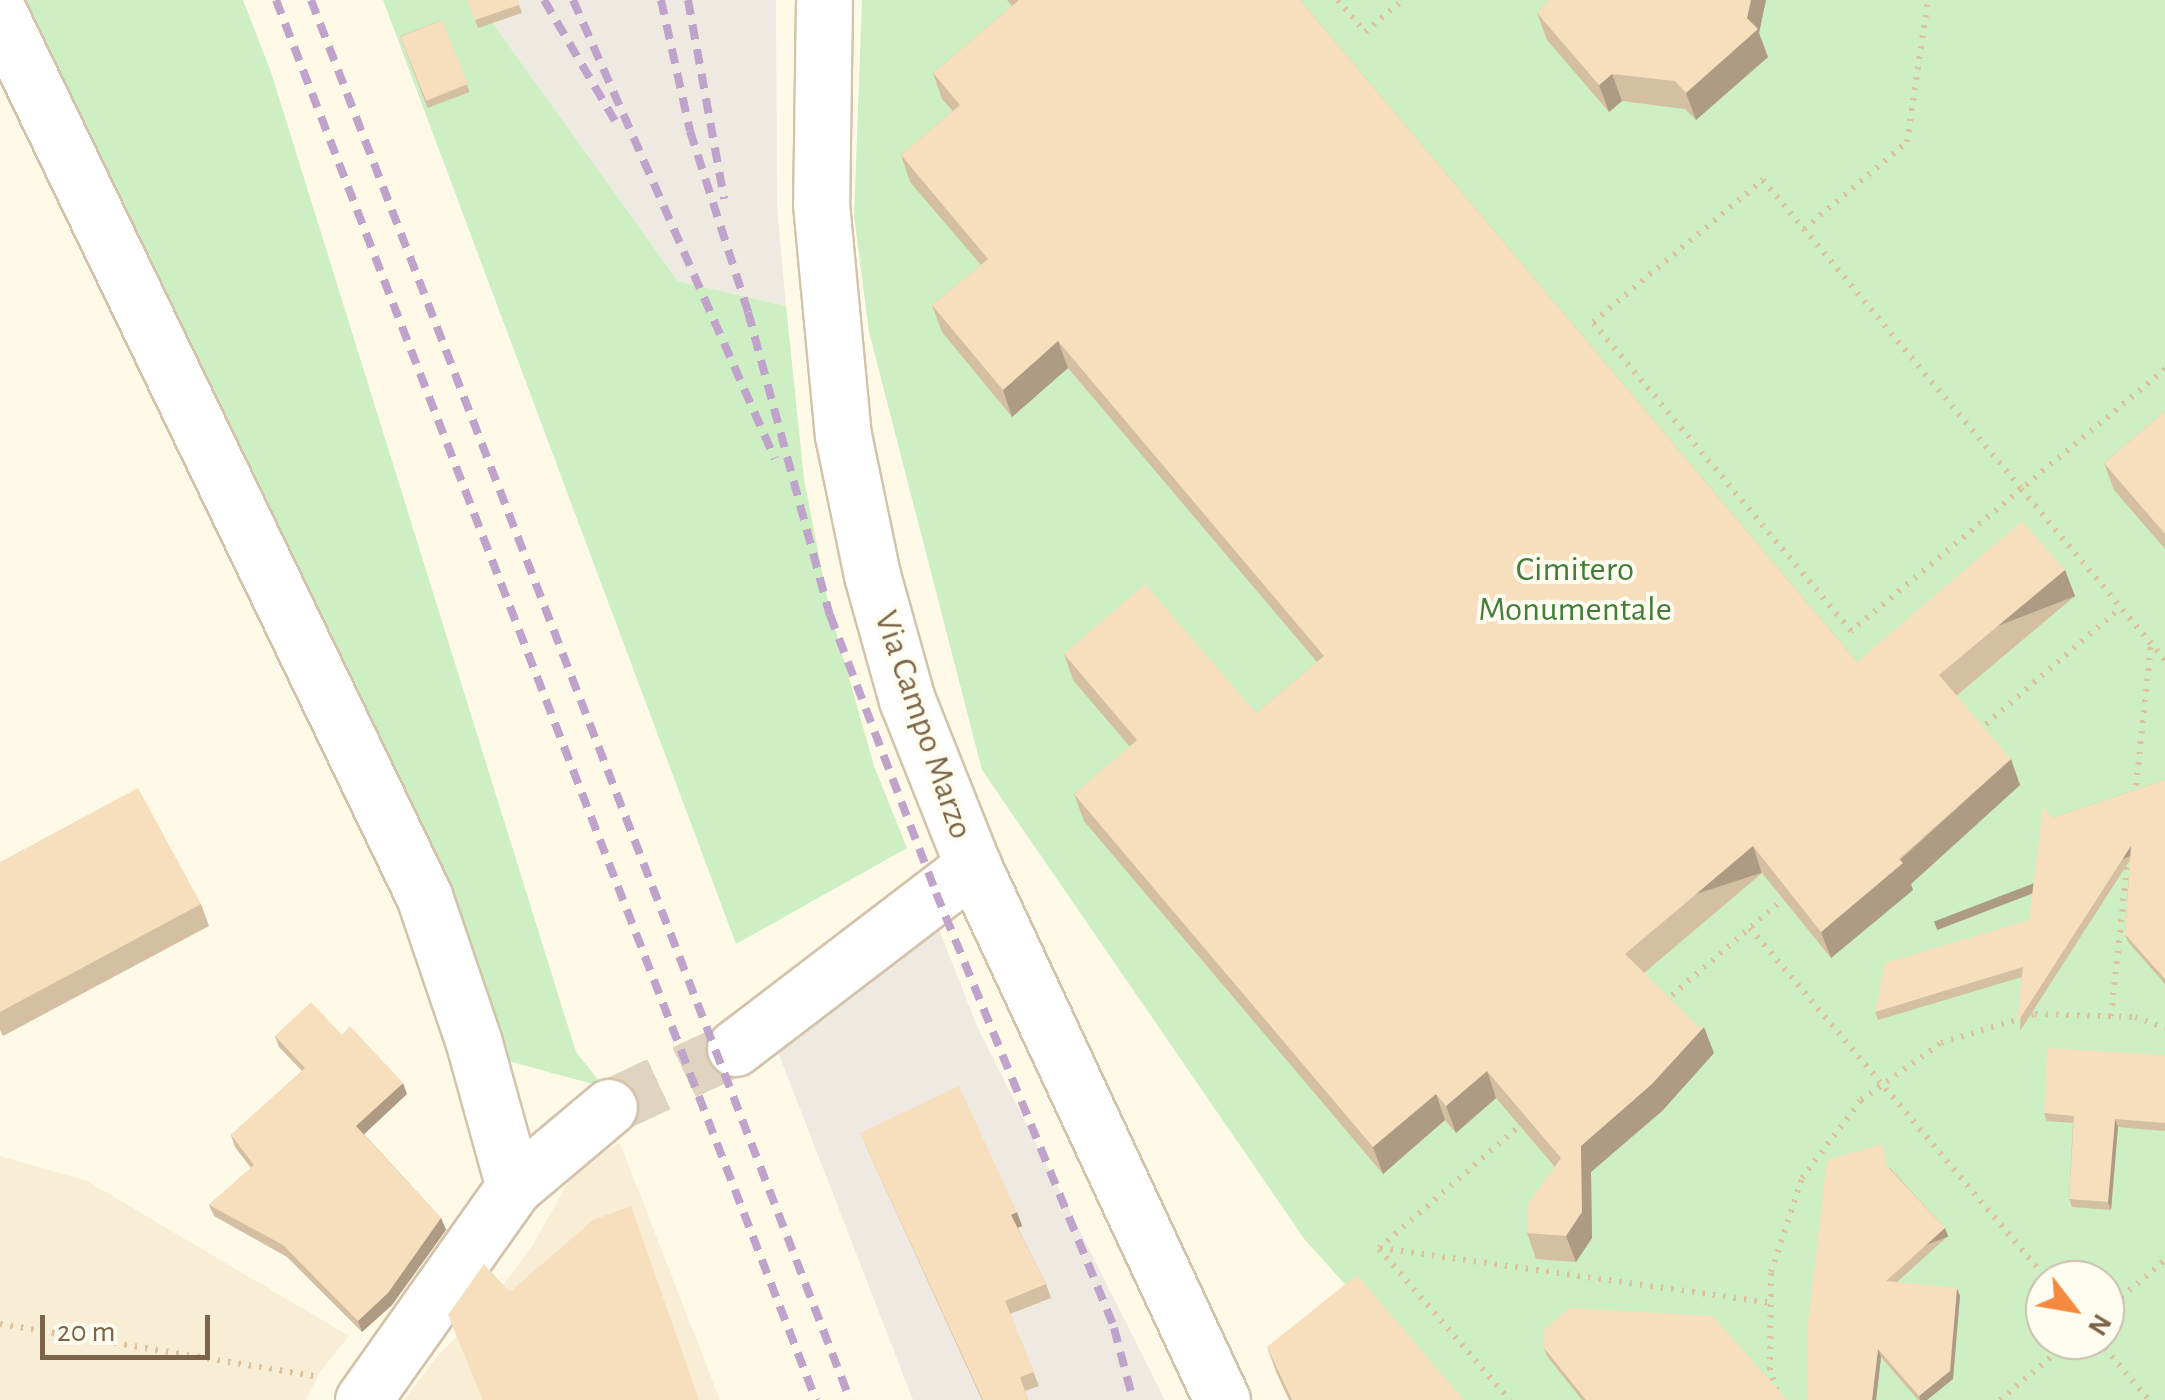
<!DOCTYPE html>
<style>
body{margin:0}
#map{position:relative;width:2165px;height:1400px;overflow:hidden;background:#fffae7;font-family:"Alegreya Sans",sans-serif}
div>[style]{position:absolute}
.residential>*{inset:0;background:#f7eed5}
.industrial>*{inset:0;background:#efeae1}
.green>*{inset:0;background:#cdefc3}
.minor-tunnel>*{height:55px;margin-top:-27.5px;transform-origin:0;background:repeating-linear-gradient(90deg,#ded4bf 0 55px,transparent 0 83px)}
.path>*{height:6px;margin-top:-3px;transform-origin:0;background:repeating-linear-gradient(90deg,#ddc29e 0 2.5px,transparent 0 10.5px)}
.roads{filter:drop-shadow(2px 0 #d3c3ab) drop-shadow(-2px 0 #d3c3ab) drop-shadow(0 2px #d3c3ab) drop-shadow(0 -2px #d3c3ab)}
.minor>*{height:55px;margin:-27.5px;padding:0 27.5px;transform-origin:27.5px;border-radius:27.5px;background:#fff}
.rail>*{height:8px;margin-top:-4px;transform-origin:0;background:repeating-linear-gradient(90deg,#c0a3cb 0 15px,transparent 0 25px)}
.wall>*{inset:0;background:#d4bfa2;transform-origin:0 0}
.shaded-wall>*{inset:0;background:#ad9b84;transform-origin:0 0}
.building>*{inset:0;background:#f7debc;transform-origin:0 0}
span{translate:-50% -50%;white-space:nowrap;text-align:center;line-height:1.15;-webkit-text-stroke:8px #fffcf0;paint-order:stroke}
.park-label{font-size:35px;color:#437d3c}
.street-label{font-size:35px;color:#7c6448}
.north{position:absolute;left:2025px;top:1260px;width:100px;height:100px;box-sizing:border-box;background:#fffcf0;border:2px solid #cbbfad;border-radius:50%;rotate:121deg;font-size:28px;font-weight:700;line-height:40px;text-align:center;color:#7c6448}
.north::after{content:'';display:block;margin:auto;width:35px;height:45px;background:#f58940;clip-path:polygon(50% 0,100% 100%,50% 72%,0 100%)}
.scale{position:absolute;left:40px;top:1315px;width:170px;height:45px;box-sizing:border-box;border:5px solid #7c6448;border-top:0;padding-left:12px;font-size:30px;line-height:35px;white-space:nowrap;color:#7c6448;-webkit-text-stroke:8px #fffcf0;paint-order:stroke}
</style>
<div id="map">
<div class="residential">
<i style="clip-path:polygon(620px 1143px,720px 1400px,404px 1400px,439px 1354px,489px 1304px,532px 1246px,578px 1165px)"></i>
<i style="clip-path:polygon(0 1156px,87px 1181px,349px 1336px,319px 1373px,306px 1400px,0 1400px)"></i>
</div>
<div class="industrial">
<i style="clip-path:polygon(476px 0,776px 0,777px 204px,786px 306px,678px 281px)"></i>
<i style="clip-path:polygon(938px 927px,977px 1026px,1165px 1400px,913px 1400px,767px 1024px)"></i>
</div>
<div class="green">
<i style="clip-path:polygon(15px 0,243px 0,271px 72px,576px 1052px,604px 1087px,501px 1059px)"></i>
<i style="clip-path:polygon(383px 0,476px 0,678px 281px,786px 306px,804px 479px,829px 607px,874px 766px,907px 848px,736px 944px)"></i>
<i style="clip-path:polygon(evenodd,862px 0,2165px 0,2165px 1400px,1450px 1400px,1305px 1240px,982px 770px,869px 332px,854px 216px,862px 0,2045px 1280px,2105px 1280px,2105px 1340px,2045px 1340px,2045px 1280px)"></i>
</div>
<div class="minor-tunnel">
<i style="left:609px;top:1107px;width:139px;rotate:-25.1deg"></i>
</div>
<div class="path">
<i style="left:1338px;top:0;width:42px;rotate:49.8deg"></i>
<i style="left:1365px;top:32px;width:50px;rotate:-40.1deg"></i>
<i style="left:1804px;top:229px;width:135px;rotate:-40.2deg"></i>
<i style="left:1907px;top:142px;width:144px;rotate:-81.6deg"></i>
<i style="left:2165px;top:369px;width:187px;rotate:140.2deg"></i>
<i style="left:2021px;top:489px;width:222px;rotate:140.1deg"></i>
<i style="left:1851px;top:631px;width:403px;rotate:-129.9deg"></i>
<i style="left:1593px;top:322px;width:222px;rotate:-39.9deg"></i>
<i style="left:1763px;top:180px;width:403px;rotate:50.1deg"></i>
<i style="left:2021px;top:489px;width:224px;rotate:49.9deg"></i>
<i style="left:1978px;top:731px;width:188px;rotate:-40.9deg"></i>
<i style="left:2135px;top:796px;width:153px;rotate:-84deg"></i>
<i style="left:1750px;top:928px;width:461px;rotate:49.8deg"></i>
<i style="left:1664px;top:1002px;width:162px;rotate:-40.8deg"></i>
<i style="left:2111px;top:1016px;width:159px;rotate:-83.9deg"></i>
<i style="left:1379px;top:1248px;width:194px;rotate:-41deg"></i>
<i style="left:1380px;top:1248px;width:394px;rotate:8deg"></i>
<i style="left:1379px;top:1249px;width:200px;rotate:49.1deg"></i>
<i style="left:2105px;top:1311px;width:79px;rotate:-40.4deg"></i>
<i style="left:0;top:1324px;width:318px;rotate:9.4deg"></i>
<i style="left:2098px;top:1340px;width:79px;rotate:49.6deg"></i>
<i style="left:1780px;top:1400px;width:32px;rotate:-108deg"></i>
<i style="left:1770px;top:1370px;width:98px;rotate:-89.4deg"></i>
<i style="left:1771px;top:1272px;width:99px;rotate:-71.7deg"></i>
<i style="left:1802px;top:1178px;width:98px;rotate:-52.9deg"></i>
<i style="left:1861px;top:1100px;width:98px;rotate:-35.5deg"></i>
<i style="left:1941px;top:1043px;width:98px;rotate:-17.1deg"></i>
<i style="left:2035px;top:1014px;width:100px;rotate:1.7deg"></i>
<i style="left:2135px;top:1017px;width:32px;rotate:20deg"></i>
<i style="left:2000px;top:1400px;width:93px;rotate:-40.2deg"></i>
</div>
<div class="roads">
<div class="minor">
<i style="left:824px;top:0;width:204px;rotate:90.8deg"></i>
<i style="left:821px;top:204px;width:232px;rotate:84.6deg"></i>
<i style="left:843px;top:435px;width:143px;rotate:78.3deg"></i>
<i style="left:872px;top:575px;width:130px;rotate:74.4deg"></i>
<i style="left:907px;top:700px;width:179px;rotate:68.3deg"></i>
<i style="left:973px;top:866px;width:589px;rotate:65deg"></i>
<i style="left:0;top:15px;width:978px;rotate:64.3deg"></i>
<i style="left:424px;top:896px;width:155px;rotate:71.2deg"></i>
<i style="left:474px;top:1043px;width:149px;rotate:74.5deg"></i>
<i style="left:735px;top:1048px;width:300px;rotate:-37.4deg"></i>
<i style="left:363px;top:1400px;width:261px;rotate:-54.7deg"></i>
<i style="left:514px;top:1187px;width:124px;rotate:-40.1deg"></i>
</div>
</div>
<div class="rail">
<i style="left:276px;top:0;width:1501px;rotate:68.91deg"></i>
<i style="left:311px;top:0;width:1500px;rotate:68.94deg"></i>
<i style="left:544px;top:0;width:140px;rotate:59.6deg"></i>
<i style="left:573px;top:0;width:501px;rotate:66.25deg"></i>
<i style="left:661px;top:0;width:134px;rotate:77.5deg"></i>
<i style="left:690px;top:131px;width:190px;rotate:72.2deg"></i>
<i style="left:748px;top:312px;width:314px;rotate:74.9deg"></i>
<i style="left:830px;top:615px;width:298px;rotate:69.1deg"></i>
<i style="left:936px;top:893px;width:470px;rotate:67.7deg"></i>
<i style="left:1114px;top:1328px;width:74px;rotate:75.2deg"></i>
<i style="left:688px;top:0;width:202px;rotate:79.7deg"></i>
</div>
<div class="wall">
<i style="clip-path:polygon(517px 0,522px 13px,478px 28px,475px 20px)"></i>
<i style="clip-path:polygon(1007px 0,1300px 0,1857px 662px,2065px 570px,2075px 596px,1956px 696px,2020px 785px,1911px 884px,1913px 890px,1831px 958px,1762px 873px,1644px 973px,1714px 1053px,1662px 1111px,1591px 1172px,1592px 1238px,1576px 1262px,1536px 1259px,1527px 1233px,1555px 1167px,1496px 1098px,1456px 1133px,1445px 1120px,1383px 1174px,1084px 821px,1074px 794px,1130px 747px,1073px 680px,1064px 654px,1256px 713px,1317px 662px,1068px 368px,1012px 417px,942px 332px,932px 305px,981px 265px,910px 182px,901px 155px,953px 111px,942px 99px,933px 73px,1012px 6px)"></i>
<i style="clip-path:polygon(1548px 0,1766px 0,1759px 33px,1768px 57px,1696px 120px,1685px 109px,1622px 101px,1609px 112px,1547px 40px,1537px 13px,1547px 2px)"></i>
<i style="left:442px;top:20px;width:77px;height:45px;rotate:69deg"></i>
<i style="clip-path:polygon(2165px 411px,2165px 549px,2114px 490px,2104px 463px)"></i>
<i style="clip-path:polygon(2165px 780px,2165px 984px,2128px 942px,2125px 934px,2130px 860px,2020px 1031px,2022px 977px,1878px 1020px,1875px 1012px,2029px 920px,2052px 818px)"></i>
<i style="clip-path:polygon(0 862px,201px 904px,209px 926px,3px 1036px,0 1030px)"></i>
<i style="clip-path:polygon(342px 1035px,407px 1094px,364px 1134px,441px 1218px,446px 1230px,392px 1305px,362px 1332px,287px 1257px,214px 1216px,209px 1205px,251px 1168px,235px 1147px,231px 1135px,302px 1071px,279px 1047px,275px 1036px)"></i>
<i style="clip-path:polygon(2165px 1055px,2165px 1131px,2118px 1127px,2111px 1210px,2072px 1207px,2069px 1199px,2073px 1123px,2047px 1121px,2044px 1113px)"></i>
<i style="clip-path:polygon(860px 1133px,1022px 1226px,1018px 1228px,1046px 1284px,1051px 1298px,1010px 1314px,1039px 1386px,1025px 1391px,1028px 1400px,982px 1400px)"></i>
<i style="clip-path:polygon(1889px 1167px,1945px 1228px,1948px 1236px,1897px 1282px,1960px 1296px,1953px 1379px,1927px 1400px,1918px 1400px,1881px 1357px,1876px 1400px,1808px 1400px)"></i>
<i style="clip-path:polygon(1267px 1347px,1464px 1400px,1289px 1400px,1277px 1374px)"></i>
<i style="clip-path:polygon(1544px 1348px,1787px 1400px,1582px 1400px,1547px 1356px)"></i>
</div>
<div class="shaded-wall">
<i style="clip-path:polygon(1751px 0,1766px 0,1759px 33px,1768px 57px,1696px 120px,1686px 93px)"></i>
<i style="clip-path:polygon(1612px 74px,1622px 101px,1609px 112px,1599px 85px)"></i>
<i style="clip-path:polygon(1058px 341px,1068px 368px,1012px 417px,1003px 390px)"></i>
<i style="left:2065px;top:570px;width:28px;height:164px;rotate:69deg"></i>
<i style="clip-path:polygon(2011px 759px,2020px 785px,1911px 884px,1913px 890px,1831px 958px,1821px 932px)"></i>
<i style="left:1753px;top:846px;width:28px;height:167px;rotate:72deg"></i>
<i style="left:2131px;top:846px;width:9px;height:211px;rotate:69deg"></i>
<i style="clip-path:polygon(1704px 1027px,1714px 1053px,1662px 1111px,1591px 1172px,1592px 1238px,1576px 1262px,1566px 1236px,1581px 1146px)"></i>
<i style="clip-path:polygon(1487px 1071px,1496px 1098px,1456px 1133px,1446px 1106px)"></i>
<i style="clip-path:polygon(403px 1083px,407px 1094px,360px 1138px,356px 1126px)"></i>
<i style="clip-path:polygon(1436px 1094px,1445px 1120px,1383px 1174px,1373px 1147px)"></i>
<i style="clip-path:polygon(2115px 1119px,2118px 1127px,2111px 1210px,2108px 1202px)"></i>
<i style="left:1017px;top:1212px;width:15px;height:7px;rotate:70deg"></i>
<i style="clip-path:polygon(441px 1218px,446px 1230px,392px 1305px,362px 1332px,358px 1321px)"></i>
<i style="left:1945px;top:1228px;width:9px;height:79px;rotate:69deg"></i>
<i style="clip-path:polygon(1957px 1288px,1960px 1296px,1953px 1379px,1927px 1400px,1920px 1400px,1919px 1396px)"></i>
<i style="clip-path:polygon(1878px 1349px,1881px 1357px,1876px 1400px,1872px 1400px)"></i>
</div>
<div class="building">
<i style="clip-path:polygon(467px 0,517px 0,519px 5px,475px 20px)"></i>
<i style="clip-path:polygon(1019px 0,1300px 0,1857px 662px,2022px 521px,2065px 570px,1939px 675px,2011px 759px,1899px 859px,1903px 863px,1821px 932px,1753px 846px,1625px 954px,1698px 1026px,1704px 1027px,1652px 1084px,1581px 1146px,1582px 1212px,1566px 1236px,1527px 1233px,1528px 1204px,1561px 1158px,1487px 1071px,1446px 1106px,1436px 1094px,1373px 1147px,1074px 794px,1137px 740px,1064px 654px,1145px 584px,1256px 713px,1324px 656px,1058px 341px,1003px 390px,932px 305px,988px 259px,901px 155px,960px 105px,933px 73px)"></i>
<i style="clip-path:polygon(1548px 0,1751px 0,1747px 18px,1758px 29px,1686px 93px,1675px 81px,1612px 74px,1599px 85px,1537px 13px,1547px 2px)"></i>
<i style="left:442px;top:20px;width:69px;height:45px;rotate:68deg"></i>
<i style="clip-path:polygon(2165px 411px,2165px 534px,2104px 463px)"></i>
<i style="clip-path:polygon(2165px 780px,2165px 979px,2125px 934px,2131px 846px,2017px 1023px,2023px 967px,1875px 1012px,1885px 963px,2029px 920px,2043px 807px,2052px 818px)"></i>
<i style="clip-path:polygon(138px 788px,201px 904px,0 1012px,0 862px)"></i>
<i style="clip-path:polygon(311px 1002px,342px 1035px,350px 1026px,403px 1083px,356px 1126px,441px 1218px,388px 1293px,358px 1321px,283px 1245px,209px 1205px,254px 1165px,231px 1135px,305px 1068px,275px 1036px)"></i>
<i style="clip-path:polygon(2047px 1048px,2165px 1055px,2165px 1123px,2115px 1119px,2108px 1202px,2069px 1199px,2074px 1116px,2044px 1113px)"></i>
<i style="clip-path:polygon(959px 1086px,1017px 1212px,1011px 1215px,1046px 1284px,1005px 1301px,1034px 1372px,1020px 1377px,1028px 1400px,983px 1400px,860px 1133px)"></i>
<i style="clip-path:polygon(1882px 1144px,1887px 1166px,1945px 1228px,1886px 1281px,1957px 1288px,1950px 1371px,1919px 1396px,1878px 1349px,1872px 1400px,1808px 1400px,1807px 1331px,1827px 1160px)"></i>
<i style="clip-path:polygon(631px 1206px,699px 1400px,483px 1400px,448px 1315px,484px 1264px,510px 1292px,593px 1220px)"></i>
<i style="clip-path:polygon(1357px 1275px,1464px 1400px,1292px 1400px,1267px 1347px)"></i>
<i style="clip-path:polygon(1570px 1308px,1713px 1316px,1787px 1400px,1586px 1400px,1544px 1348px,1543px 1330px)"></i>
</div>
<div class="park-label">
<span style="left:1575px;top:590px">Cimitero<br>Monumentale</span>
</div>
<div class="street-label">
<span style="left:923px;top:725px;rotate:71deg">Via Campo Marzo</span>
</div>
<div class="north">N</div>
<div class="scale">20 m</div>
</div>
